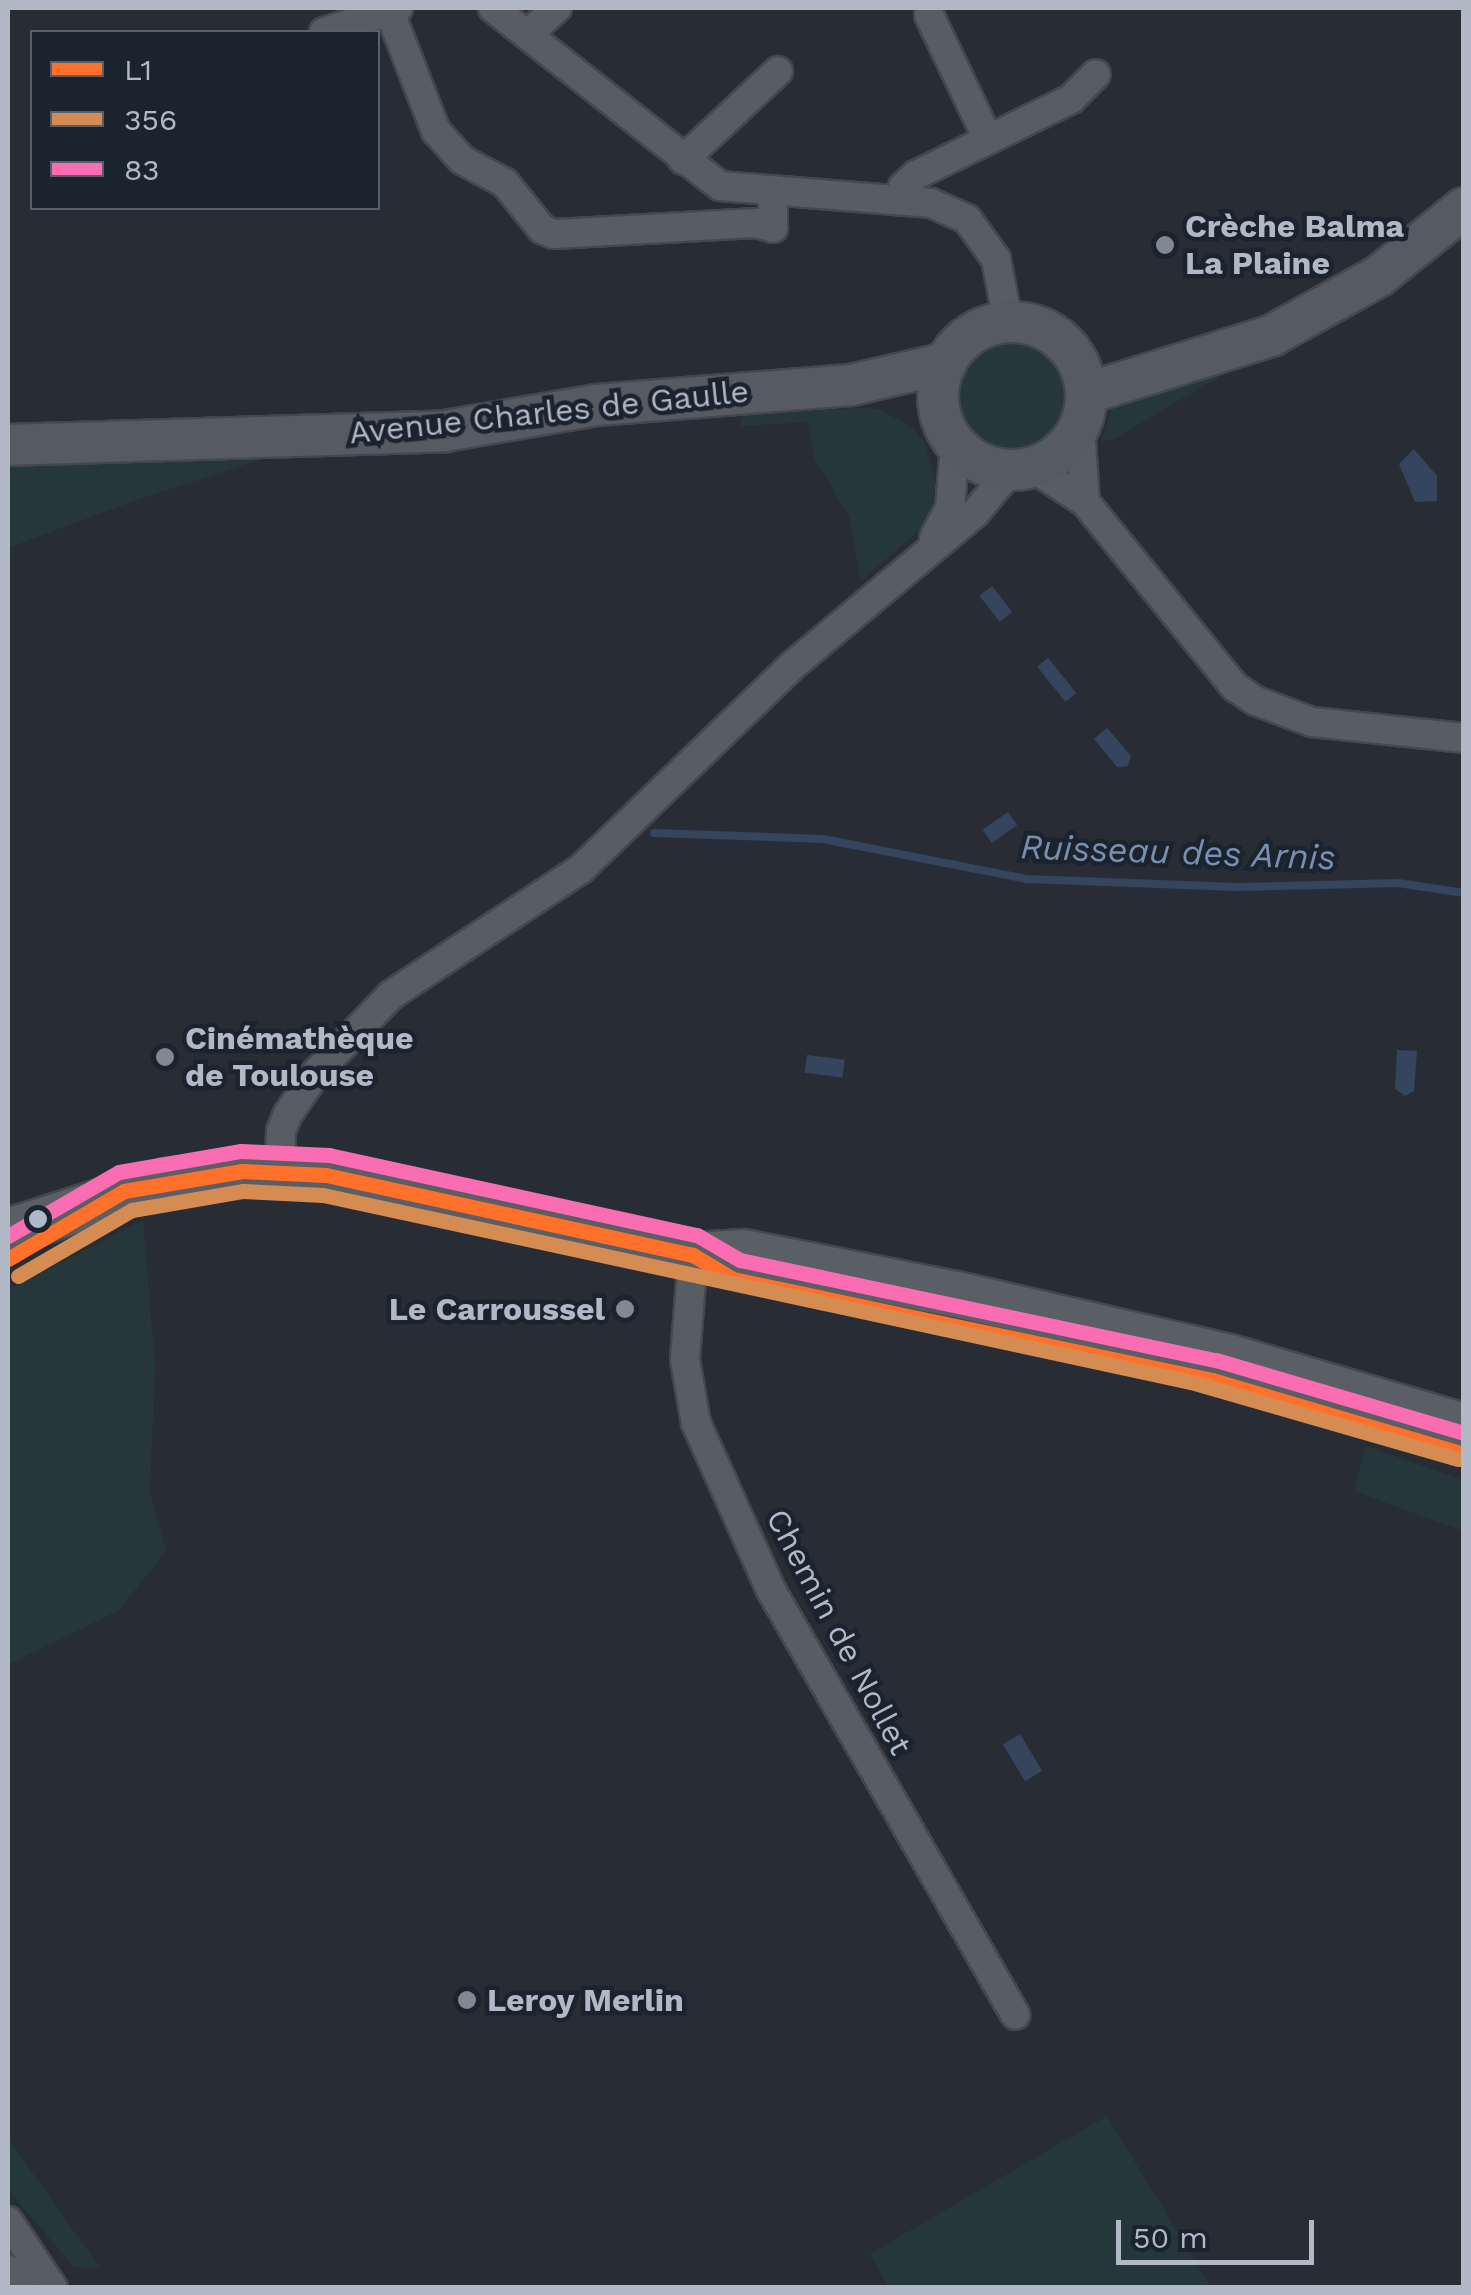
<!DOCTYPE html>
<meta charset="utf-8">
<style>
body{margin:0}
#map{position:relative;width:1471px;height:2295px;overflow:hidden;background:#282d35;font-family:"Work Sans",sans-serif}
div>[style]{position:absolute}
.green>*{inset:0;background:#25373b}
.round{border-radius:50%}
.water>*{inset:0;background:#35455e;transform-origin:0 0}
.stream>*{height:8px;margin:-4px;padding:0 4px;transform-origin:4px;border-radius:4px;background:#35455e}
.roads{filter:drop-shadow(2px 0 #44484e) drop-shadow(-2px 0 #44484e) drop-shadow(0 2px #44484e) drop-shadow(0 -2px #44484e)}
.street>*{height:28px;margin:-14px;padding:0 14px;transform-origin:14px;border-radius:14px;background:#585c63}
.secondary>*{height:40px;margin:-20px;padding:0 20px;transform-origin:20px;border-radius:20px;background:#565a62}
.secondary>.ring{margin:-20px;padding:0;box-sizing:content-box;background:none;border:40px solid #565a62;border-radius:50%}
.primary>*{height:45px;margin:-22.5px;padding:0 22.5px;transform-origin:22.5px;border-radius:22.5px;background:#5a5e65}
.bus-1>*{height:15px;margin:-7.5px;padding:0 7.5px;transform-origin:7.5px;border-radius:7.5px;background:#ff712a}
.bus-2>*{height:15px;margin:-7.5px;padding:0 7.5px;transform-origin:7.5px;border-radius:7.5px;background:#d58c53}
.bus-3>*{height:15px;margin:-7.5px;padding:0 7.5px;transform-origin:7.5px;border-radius:7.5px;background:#fa6db2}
.dots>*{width:28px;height:28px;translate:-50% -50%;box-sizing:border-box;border:5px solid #1b232f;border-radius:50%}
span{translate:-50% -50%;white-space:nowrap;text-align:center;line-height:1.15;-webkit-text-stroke:9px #1b232f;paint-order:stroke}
.poi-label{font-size:32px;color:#b1b9c7;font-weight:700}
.left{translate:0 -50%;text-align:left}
.right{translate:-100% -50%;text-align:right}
.street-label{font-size:32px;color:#b1b9c7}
.water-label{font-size:35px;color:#798faf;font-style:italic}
.frame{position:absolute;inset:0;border:10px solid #b1b9c7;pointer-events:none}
.legend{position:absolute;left:30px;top:30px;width:350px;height:180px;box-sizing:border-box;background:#1b232f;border:2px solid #575f6c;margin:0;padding:12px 18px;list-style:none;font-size:30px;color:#b1b9c7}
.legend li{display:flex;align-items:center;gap:20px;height:50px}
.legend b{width:50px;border:2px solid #575f6c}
.scale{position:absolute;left:1116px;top:2220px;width:198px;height:45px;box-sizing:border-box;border:5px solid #b1b9c7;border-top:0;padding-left:12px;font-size:30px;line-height:35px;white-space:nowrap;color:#b1b9c7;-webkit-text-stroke:8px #1b232f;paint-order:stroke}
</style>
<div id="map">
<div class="green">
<i class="round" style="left:952px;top:336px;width:120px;height:120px"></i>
<i style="clip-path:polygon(1264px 350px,1114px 439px,1101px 441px,1113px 405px)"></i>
<i style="clip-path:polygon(859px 408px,879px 409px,913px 428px,925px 443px,936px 482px,930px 514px,920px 529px,861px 581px,849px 516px,814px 457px,808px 422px,741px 426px,741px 415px)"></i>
<i style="clip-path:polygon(262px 459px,131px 502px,8px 548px,8px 465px)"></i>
<i style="clip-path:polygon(143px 1220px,155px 1365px,150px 1492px,166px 1551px,119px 1610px,8px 1665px,8px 1290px)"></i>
<i style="clip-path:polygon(1366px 1446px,1463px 1480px,1463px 1531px,1354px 1491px)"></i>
<i style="clip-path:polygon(1107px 2116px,1211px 2287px,888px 2287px,870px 2254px)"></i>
<i style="clip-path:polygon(8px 2138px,100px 2268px,74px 2267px,8px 2190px)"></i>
</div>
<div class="water">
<i style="clip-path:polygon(1414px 449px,1437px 476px,1437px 501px,1415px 502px,1399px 464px)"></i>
<i style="left:992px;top:586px;width:33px;height:16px;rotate:52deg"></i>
<i style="left:1048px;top:658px;width:45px;height:14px;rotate:51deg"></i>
<i style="clip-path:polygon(1107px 728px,1131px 756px,1128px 766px,1117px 767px,1094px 739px)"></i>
<i style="left:1008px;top:812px;width:16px;height:31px;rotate:55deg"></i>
<i style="clip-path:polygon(1397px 1050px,1417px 1051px,1414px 1091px,1405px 1096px,1395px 1089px)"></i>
<i style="left:807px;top:1055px;width:38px;height:18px;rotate:7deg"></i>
<i style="left:1020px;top:1734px;width:43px;height:20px;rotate:59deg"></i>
</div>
<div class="stream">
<i style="left:654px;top:833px;width:169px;rotate:2deg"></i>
<i style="left:823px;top:839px;width:207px;rotate:11.1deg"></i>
<i style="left:1026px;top:879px;width:211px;rotate:2.2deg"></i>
<i style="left:1237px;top:887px;width:161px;rotate:-1.4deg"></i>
<i style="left:1398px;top:883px;width:67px;rotate:8.6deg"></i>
</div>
<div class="roads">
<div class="street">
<i style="left:493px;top:8px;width:288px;rotate:38.1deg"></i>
<i style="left:720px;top:186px;width:212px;rotate:4.6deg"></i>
<i style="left:931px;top:203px;width:39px;rotate:24deg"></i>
<i style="left:967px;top:219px;width:49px;rotate:54.1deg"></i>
<i style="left:996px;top:259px;width:64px;rotate:79.2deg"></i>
<i style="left:389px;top:10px;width:130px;rotate:68.8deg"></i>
<i style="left:436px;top:131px;width:39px;rotate:48deg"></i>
<i style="left:462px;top:160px;width:49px;rotate:28.1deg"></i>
<i style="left:505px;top:183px;width:59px;rotate:51.2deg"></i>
<i style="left:542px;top:229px;width:13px;rotate:23deg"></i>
<i style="left:554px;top:234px;width:203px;rotate:-3.1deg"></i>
<i style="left:757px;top:223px;width:17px;rotate:17deg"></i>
<i style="left:773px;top:228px;width:33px;rotate:-90deg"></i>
<i style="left:929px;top:15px;width:137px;rotate:64.6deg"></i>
<i style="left:324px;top:32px;width:78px;rotate:-18deg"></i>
<i style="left:529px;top:33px;width:38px;rotate:-42deg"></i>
<i style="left:683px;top:160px;width:130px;rotate:-43.1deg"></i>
<i style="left:901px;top:201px;width:14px;rotate:-82deg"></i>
<i style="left:903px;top:187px;width:18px;rotate:-43deg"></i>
<i style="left:916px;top:175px;width:173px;rotate:-26.1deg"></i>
<i style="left:1071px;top:99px;width:35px;rotate:-45deg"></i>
<i style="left:1080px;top:426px;width:76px;rotate:86.2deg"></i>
<i style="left:1033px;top:468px;width:62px;rotate:33.2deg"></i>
<i style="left:1085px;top:502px;width:238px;rotate:51deg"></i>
<i style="left:1235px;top:687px;width:25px;rotate:34deg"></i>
<i style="left:1256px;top:701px;width:60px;rotate:20.6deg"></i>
<i style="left:1312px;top:722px;width:153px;rotate:6deg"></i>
<i style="left:934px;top:538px;width:34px;rotate:-62deg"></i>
<i style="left:950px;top:508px;width:64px;rotate:-85.5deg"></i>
<i style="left:280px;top:1171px;width:40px;rotate:-88.6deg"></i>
<i style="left:281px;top:1131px;width:18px;rotate:-68deg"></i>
<i style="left:288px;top:1114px;width:50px;rotate:-55.7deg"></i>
<i style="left:316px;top:1073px;width:108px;rotate:-46.1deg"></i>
<i style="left:391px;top:995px;width:228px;rotate:-33.6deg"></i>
<i style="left:581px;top:869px;width:293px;rotate:-43.9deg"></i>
<i style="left:792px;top:666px;width:239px;rotate:-39.9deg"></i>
<i style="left:975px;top:513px;width:55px;rotate:-50.2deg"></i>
<i style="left:693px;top:1255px;width:105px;rotate:94.4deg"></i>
<i style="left:685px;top:1360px;width:64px;rotate:80.1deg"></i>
<i style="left:696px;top:1423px;width:183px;rotate:65.8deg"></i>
<i style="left:771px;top:1590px;width:490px;rotate:60.1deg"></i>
<i style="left:8px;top:2221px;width:81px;rotate:56.1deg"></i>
<i style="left:8px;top:2270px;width:22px;rotate:56deg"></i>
</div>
<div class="secondary">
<i class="ring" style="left:938px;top:322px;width:108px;height:108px"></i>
<i style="left:1088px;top:393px;width:192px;rotate:-17.3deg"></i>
<i style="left:1271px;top:336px;width:124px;rotate:-29.1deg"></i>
<i style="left:1379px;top:276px;width:109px;rotate:-38.7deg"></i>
<i style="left:8px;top:445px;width:437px;rotate:-1.8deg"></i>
<i style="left:445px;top:431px;width:154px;rotate:-9.7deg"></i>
<i style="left:597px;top:405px;width:255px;rotate:-4.5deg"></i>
<i style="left:851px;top:385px;width:98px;rotate:-13deg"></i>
</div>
<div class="primary">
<i style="left:8px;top:1231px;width:165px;rotate:-17.7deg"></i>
<i style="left:165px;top:1181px;width:78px;rotate:-7.4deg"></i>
<i style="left:242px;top:1171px;width:84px;rotate:2.7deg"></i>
<i style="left:326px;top:1175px;width:376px;rotate:12.3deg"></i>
<i style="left:693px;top:1255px;width:50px;rotate:-3.4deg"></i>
<i style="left:743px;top:1252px;width:217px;rotate:11.2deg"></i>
<i style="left:956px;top:1294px;width:280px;rotate:13deg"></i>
<i style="left:1229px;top:1357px;width:245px;rotate:16.4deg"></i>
</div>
</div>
<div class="bus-1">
<i style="left:8px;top:1259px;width:134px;rotate:-30.4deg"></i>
<i style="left:124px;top:1191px;width:120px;rotate:-9.6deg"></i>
<i style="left:242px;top:1171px;width:84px;rotate:2.7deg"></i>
<i style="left:326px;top:1175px;width:376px;rotate:12.3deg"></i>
<i style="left:693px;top:1255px;width:47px;rotate:31deg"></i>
<i style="left:733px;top:1279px;width:490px;rotate:11.9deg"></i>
<i style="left:1212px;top:1380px;width:263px;rotate:16.4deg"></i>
</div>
<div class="bus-2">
<i style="left:18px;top:1276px;width:132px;rotate:-30.1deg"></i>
<i style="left:132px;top:1210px;width:113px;rotate:-9.7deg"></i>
<i style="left:243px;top:1191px;width:80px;rotate:2.9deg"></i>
<i style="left:323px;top:1195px;width:888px;rotate:12.16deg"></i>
<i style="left:1191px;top:1382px;width:278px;rotate:16.1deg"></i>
</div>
<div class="bus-3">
<i style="left:8px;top:1236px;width:128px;rotate:-30deg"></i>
<i style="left:119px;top:1172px;width:124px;rotate:-9.8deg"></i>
<i style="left:241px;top:1151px;width:88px;rotate:2.6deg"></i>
<i style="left:329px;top:1155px;width:377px;rotate:12.3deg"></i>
<i style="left:697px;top:1235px;width:50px;rotate:30.2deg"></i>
<i style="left:740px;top:1260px;width:486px;rotate:11.9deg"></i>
<i style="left:1216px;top:1360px;width:259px;rotate:16.4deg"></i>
</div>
<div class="dots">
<i style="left:1165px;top:245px;background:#818894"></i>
<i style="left:165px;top:1057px;background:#818894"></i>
<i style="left:38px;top:1219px;background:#b1b9c7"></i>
<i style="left:625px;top:1309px;background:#818894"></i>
<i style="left:467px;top:2000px;background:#818894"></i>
</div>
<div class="poi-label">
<span class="left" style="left:1185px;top:245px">Crèche Balma<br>La Plaine</span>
<span class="left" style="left:185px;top:1057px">Cinémathèque<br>de Toulouse</span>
<span class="right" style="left:605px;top:1309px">Le Carroussel</span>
<span class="left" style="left:487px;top:2000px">Leroy Merlin</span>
</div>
<div class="street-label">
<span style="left:549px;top:412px;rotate:-6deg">Avenue Charles de Gaulle</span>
<span style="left:839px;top:1632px;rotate:62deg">Chemin de Nollet</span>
</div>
<div class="water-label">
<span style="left:1178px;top:852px;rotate:2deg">Ruisseau des Arnis</span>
</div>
<div class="frame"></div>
<ul class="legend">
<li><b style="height:12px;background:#ff712a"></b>L1</li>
<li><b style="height:12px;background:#d58c53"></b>356</li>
<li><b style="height:12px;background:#fa6db2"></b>83</li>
</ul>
<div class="scale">50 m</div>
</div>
